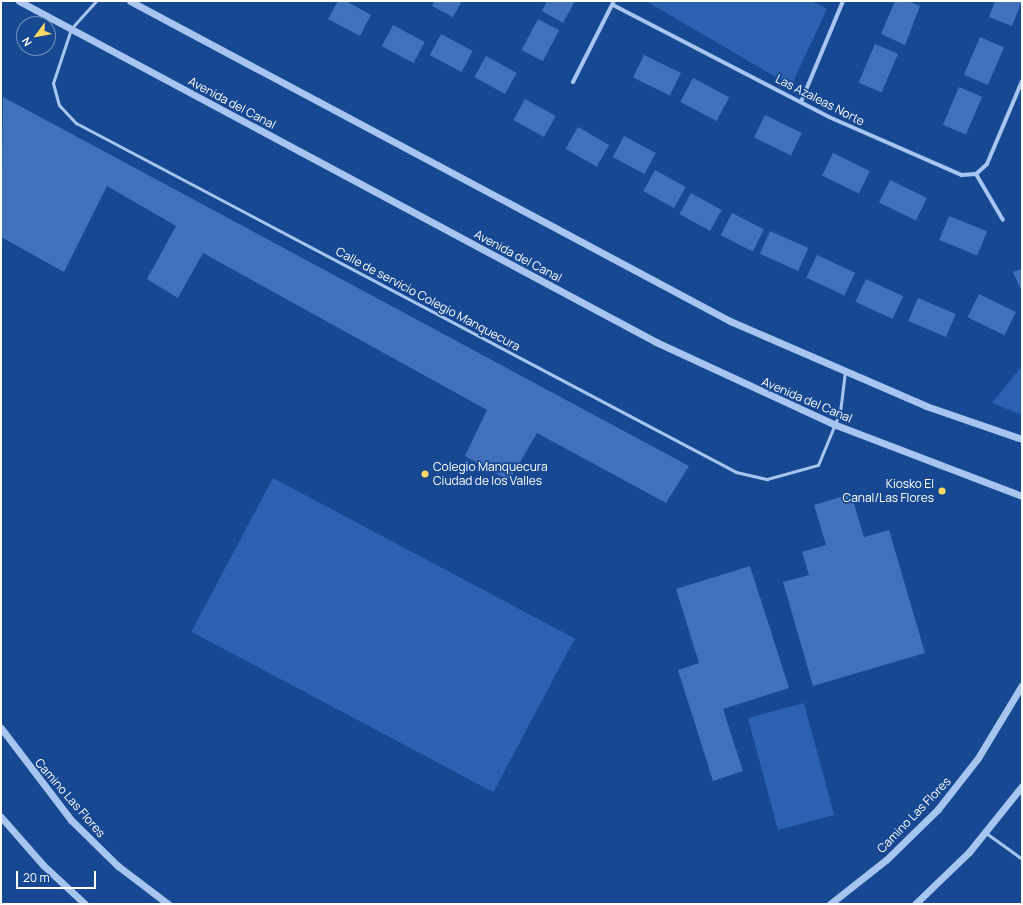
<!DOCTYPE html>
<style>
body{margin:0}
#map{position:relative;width:1023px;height:905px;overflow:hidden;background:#174892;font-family:Manrope,sans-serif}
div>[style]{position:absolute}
.green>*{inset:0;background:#2a61b1;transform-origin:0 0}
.building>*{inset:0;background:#4071ba;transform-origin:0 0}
.service>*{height:3px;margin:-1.5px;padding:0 1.5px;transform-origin:1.5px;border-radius:1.5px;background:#a7c5f0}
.minor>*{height:4px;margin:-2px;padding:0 2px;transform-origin:2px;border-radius:2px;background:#a7c5f0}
.tertiary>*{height:7px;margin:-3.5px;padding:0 3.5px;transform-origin:3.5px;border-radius:3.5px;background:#a7c5f0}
.dots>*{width:11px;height:11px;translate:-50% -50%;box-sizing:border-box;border:2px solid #174892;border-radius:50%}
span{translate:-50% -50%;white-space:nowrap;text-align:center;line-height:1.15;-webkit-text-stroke:3.5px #174892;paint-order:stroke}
.street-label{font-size:12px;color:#fff}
.poi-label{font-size:12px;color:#fff}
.left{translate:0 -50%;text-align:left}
.right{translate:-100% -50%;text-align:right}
.frame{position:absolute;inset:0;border:2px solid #fff;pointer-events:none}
.north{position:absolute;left:16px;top:16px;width:40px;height:40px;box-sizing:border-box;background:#174892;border:1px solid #7491be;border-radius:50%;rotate:238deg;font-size:11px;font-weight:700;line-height:16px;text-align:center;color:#fff}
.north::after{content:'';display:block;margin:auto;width:14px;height:18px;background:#ffd966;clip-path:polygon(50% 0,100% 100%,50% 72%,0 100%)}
.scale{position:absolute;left:16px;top:871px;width:80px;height:18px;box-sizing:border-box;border:2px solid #fff;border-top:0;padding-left:5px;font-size:12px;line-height:14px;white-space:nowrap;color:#fff;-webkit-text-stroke:3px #174892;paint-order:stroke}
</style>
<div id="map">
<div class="green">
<i style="clip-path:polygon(646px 1px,811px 1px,827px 9px,791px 86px)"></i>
<i style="clip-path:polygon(1022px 366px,1022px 415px,992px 403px)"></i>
<i style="left:273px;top:478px;width:342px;height:174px;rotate:28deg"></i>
<i style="left:804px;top:703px;width:116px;height:58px;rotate:75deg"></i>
</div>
<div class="building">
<i style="clip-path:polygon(338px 1px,346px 1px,371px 15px,360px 36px,328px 19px)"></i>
<i style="clip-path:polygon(434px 1px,462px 1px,453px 17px,432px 6px)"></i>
<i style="clip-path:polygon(547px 1px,575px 1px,563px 23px,542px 11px)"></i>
<i style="clip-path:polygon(895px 1px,908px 1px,920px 6px,905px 45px,881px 34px)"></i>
<i style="clip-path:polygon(995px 1px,1022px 1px,1012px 26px,989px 17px)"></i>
<i style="left:538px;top:19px;width:24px;height:35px;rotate:28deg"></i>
<i style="left:393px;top:25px;width:36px;height:24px;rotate:28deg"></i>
<i style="left:441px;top:34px;width:36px;height:24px;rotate:28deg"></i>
<i style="left:980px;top:37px;width:26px;height:41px;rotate:23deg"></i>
<i style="left:875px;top:44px;width:25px;height:42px;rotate:23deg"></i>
<i style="left:644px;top:55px;width:41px;height:25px;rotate:26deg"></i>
<i style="left:486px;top:56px;width:35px;height:24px;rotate:29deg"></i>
<i style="left:693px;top:78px;width:41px;height:27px;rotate:28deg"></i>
<i style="left:959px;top:87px;width:25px;height:41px;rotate:23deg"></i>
<i style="clip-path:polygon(3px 97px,689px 466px,666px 503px,537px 433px,509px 481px,465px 456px,487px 410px,203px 253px,178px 298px,147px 279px,176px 226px,107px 186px,64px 272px,1px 237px)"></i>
<i style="left:525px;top:99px;width:35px;height:24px;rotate:29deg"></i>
<i style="left:765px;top:115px;width:41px;height:25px;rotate:26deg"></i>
<i style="left:578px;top:127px;width:36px;height:25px;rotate:30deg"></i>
<i style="left:624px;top:136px;width:36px;height:24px;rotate:28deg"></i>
<i style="left:833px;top:153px;width:41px;height:25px;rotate:26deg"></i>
<i style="left:655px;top:170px;width:35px;height:24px;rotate:29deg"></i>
<i style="left:890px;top:180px;width:41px;height:25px;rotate:26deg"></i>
<i style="left:691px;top:193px;width:35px;height:24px;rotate:29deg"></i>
<i style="left:732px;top:213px;width:36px;height:25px;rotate:27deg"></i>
<i style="left:949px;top:216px;width:41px;height:26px;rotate:22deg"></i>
<i style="left:770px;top:231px;width:42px;height:25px;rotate:24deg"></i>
<i style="left:817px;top:255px;width:42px;height:25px;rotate:25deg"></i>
<i style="clip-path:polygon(1022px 269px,1022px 292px,1013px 272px)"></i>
<i style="left:866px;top:279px;width:41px;height:25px;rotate:25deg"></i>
<i style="left:979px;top:294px;width:41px;height:26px;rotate:26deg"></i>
<i style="left:918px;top:298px;width:41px;height:25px;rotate:23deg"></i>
<i style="clip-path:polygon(851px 494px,864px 537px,889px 530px,925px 653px,813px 686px,783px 582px,809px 575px,802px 552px,826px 545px,814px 505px)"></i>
<i style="clip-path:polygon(750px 566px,789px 688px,723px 709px,743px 771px,713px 781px,678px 670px,699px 663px,676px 589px)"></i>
</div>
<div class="service">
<i style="left:96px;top:1px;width:38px;rotate:132deg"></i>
<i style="left:71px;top:29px;width:57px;rotate:108.4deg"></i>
<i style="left:53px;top:83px;width:23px;rotate:75deg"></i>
<i style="left:59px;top:105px;width:25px;rotate:47deg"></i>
<i style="left:76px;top:123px;width:747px;rotate:27.87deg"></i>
<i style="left:736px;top:472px;width:32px;rotate:13deg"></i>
<i style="left:767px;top:479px;width:53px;rotate:-15.4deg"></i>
<i style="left:818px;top:465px;width:57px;rotate:-67.5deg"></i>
<i style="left:840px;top:412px;width:39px;rotate:-83deg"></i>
<i style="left:986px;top:833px;width:44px;rotate:35.8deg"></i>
</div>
<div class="minor">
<i style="left:613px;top:5px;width:243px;rotate:27.4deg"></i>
<i style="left:829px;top:117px;width:145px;rotate:23.6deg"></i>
<i style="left:962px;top:175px;width:14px;rotate:-4deg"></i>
<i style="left:976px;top:174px;width:15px;rotate:-42deg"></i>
<i style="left:987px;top:164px;width:90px;rotate:-67.1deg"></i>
<i style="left:573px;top:82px;width:91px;rotate:-63.2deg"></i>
<i style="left:801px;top:102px;width:109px;rotate:-67.4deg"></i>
<i style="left:976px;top:174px;width:53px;rotate:59.6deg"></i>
</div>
<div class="tertiary">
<i style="left:19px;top:1px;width:723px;rotate:28.16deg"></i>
<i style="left:656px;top:342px;width:198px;rotate:24.8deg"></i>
<i style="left:836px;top:425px;width:199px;rotate:20.9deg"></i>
<i style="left:130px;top:1px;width:680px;rotate:28.07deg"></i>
<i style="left:730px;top:321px;width:214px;rotate:23.4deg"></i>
<i style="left:926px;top:406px;width:102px;rotate:19deg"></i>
<i style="left:1px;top:728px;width:116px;rotate:52.7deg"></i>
<i style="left:71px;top:820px;width:66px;rotate:44.4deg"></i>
<i style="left:118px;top:866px;width:63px;rotate:37.2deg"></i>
<i style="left:1px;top:817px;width:64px;rotate:48.8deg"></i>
<i style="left:43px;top:865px;width:57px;rotate:42.9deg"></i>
<i style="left:830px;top:904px;width:71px;rotate:-38.2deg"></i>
<i style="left:886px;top:860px;width:73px;rotate:-44.4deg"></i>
<i style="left:938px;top:809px;width:65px;rotate:-51.9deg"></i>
<i style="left:978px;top:758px;width:85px;rotate:-58.9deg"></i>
<i style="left:915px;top:904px;width:75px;rotate:-43.9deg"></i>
<i style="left:969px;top:852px;width:85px;rotate:-51.2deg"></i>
</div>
<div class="dots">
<i style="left:425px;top:474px;background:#ffd966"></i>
<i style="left:942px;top:491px;background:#ffd966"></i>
</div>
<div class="street-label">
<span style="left:820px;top:100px;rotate:27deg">Las Azaleas Norte</span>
<span style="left:232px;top:103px;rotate:28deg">Avenida del Canal</span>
<span style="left:518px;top:256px;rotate:28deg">Avenida del Canal</span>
<span style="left:428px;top:299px;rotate:28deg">Calle de servicio Colegio Manquecura</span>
<span style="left:807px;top:400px;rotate:23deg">Avenida del Canal</span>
<span style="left:70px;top:798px;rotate:49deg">Camino Las Flores</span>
<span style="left:914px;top:815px;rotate:-46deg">Camino Las Flores</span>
</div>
<div class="poi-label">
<span class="left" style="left:433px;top:474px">Colegio Manquecura<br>Ciudad de los Valles</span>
<span class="right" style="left:934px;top:491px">Kiosko El<br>Canal/Las Flores</span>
</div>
<div class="frame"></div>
<div class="north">N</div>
<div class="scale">20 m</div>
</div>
